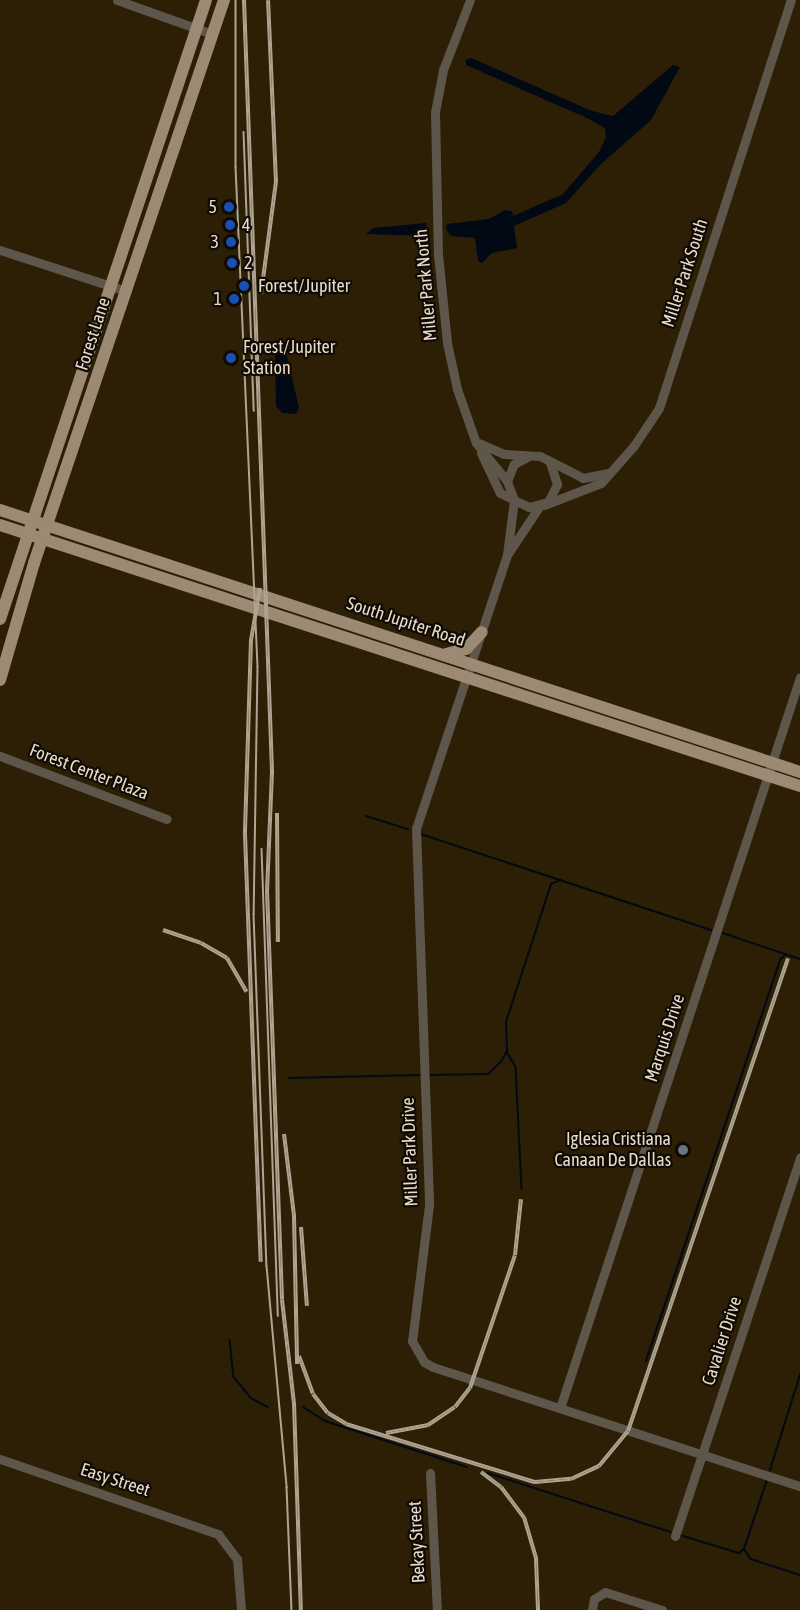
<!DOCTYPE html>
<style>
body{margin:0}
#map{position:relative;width:800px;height:1610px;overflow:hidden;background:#2c1f05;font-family:"Asap Condensed",sans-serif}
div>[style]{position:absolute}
.water>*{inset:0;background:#000914}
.stream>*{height:1.5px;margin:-0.75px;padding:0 0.75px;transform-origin:0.75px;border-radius:0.75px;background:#000914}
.minor>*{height:9px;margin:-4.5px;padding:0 4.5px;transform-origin:4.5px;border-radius:4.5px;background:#5f564b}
.major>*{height:12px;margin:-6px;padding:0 6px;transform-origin:6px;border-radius:6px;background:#9c8a74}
.tram>*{height:1.5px;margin:-0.75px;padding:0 0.75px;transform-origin:0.75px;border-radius:0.75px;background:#aea492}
.rail>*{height:4px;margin-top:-2px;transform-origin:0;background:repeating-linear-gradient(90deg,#100a02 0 4.5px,#aea492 0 9px);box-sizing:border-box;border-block:2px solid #aea492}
.dots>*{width:16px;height:16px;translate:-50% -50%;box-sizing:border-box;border:3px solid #100a02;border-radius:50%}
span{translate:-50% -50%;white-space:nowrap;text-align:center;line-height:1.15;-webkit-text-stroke:4.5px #100a02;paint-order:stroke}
.poi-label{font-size:18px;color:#e5dccd}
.right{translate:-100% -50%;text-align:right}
.left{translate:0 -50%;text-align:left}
.street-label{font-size:18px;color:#e5dccd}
</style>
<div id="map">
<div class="water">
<i style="clip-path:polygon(471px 58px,592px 111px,613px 116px,673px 65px,680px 67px,651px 120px,601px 164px,566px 203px,514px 226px,517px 248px,492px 253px,482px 263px,478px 261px,475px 238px,451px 236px,446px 229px,447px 224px,489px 219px,505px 210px,512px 211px,513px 216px,563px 194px,599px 152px,606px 137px,605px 128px,587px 118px,466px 65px,466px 60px)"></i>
<i style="clip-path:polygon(426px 223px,428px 236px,366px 234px,373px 228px)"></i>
<i style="clip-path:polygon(275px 346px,285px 348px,299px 408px,296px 414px,282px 413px,276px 406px)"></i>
</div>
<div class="stream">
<i style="left:366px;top:816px;width:44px;rotate:17.2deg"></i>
<i style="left:421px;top:834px;width:306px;rotate:18.3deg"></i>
<i style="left:723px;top:933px;width:81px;rotate:18.7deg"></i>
<i style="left:507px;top:1052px;width:17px;rotate:59deg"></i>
<i style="left:516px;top:1067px;width:122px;rotate:87.2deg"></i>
<i style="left:430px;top:1075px;width:58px;rotate:-1deg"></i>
<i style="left:488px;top:1074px;width:18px;rotate:-43deg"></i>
<i style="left:501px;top:1062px;width:13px;rotate:-61deg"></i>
<i style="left:507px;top:1051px;width:29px;rotate:-92deg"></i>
<i style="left:506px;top:1022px;width:145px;rotate:-71.9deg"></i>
<i style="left:551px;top:884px;width:11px;rotate:-22deg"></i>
<i style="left:289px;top:1078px;width:130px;rotate:-1.3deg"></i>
<i style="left:230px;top:1340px;width:37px;rotate:84deg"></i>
<i style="left:234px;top:1377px;width:27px;rotate:51deg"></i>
<i style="left:251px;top:1398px;width:19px;rotate:28deg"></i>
<i style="left:646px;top:1361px;width:423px;rotate:-71.5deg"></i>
<i style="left:780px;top:960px;width:8px;rotate:-45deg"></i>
<i style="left:303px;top:1407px;width:26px;rotate:32deg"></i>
<i style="left:325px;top:1421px;width:149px;rotate:17.9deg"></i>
<i style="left:770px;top:1470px;width:100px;rotate:-72.5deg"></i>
<i style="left:488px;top:1473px;width:192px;rotate:17.9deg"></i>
<i style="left:680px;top:1535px;width:62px;rotate:17deg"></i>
<i style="left:739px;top:1553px;width:6px;rotate:-39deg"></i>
<i style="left:744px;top:1549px;width:73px;rotate:-71.6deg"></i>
<i style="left:745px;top:1550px;width:11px;rotate:56deg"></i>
<i style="left:751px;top:1559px;width:52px;rotate:18.1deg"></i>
</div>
<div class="minor">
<i style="left:117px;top:0;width:101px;rotate:19.7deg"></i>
<i style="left:470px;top:0;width:75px;rotate:111.1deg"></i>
<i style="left:443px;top:70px;width:43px;rotate:100.8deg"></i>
<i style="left:435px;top:112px;width:142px;rotate:88.8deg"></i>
<i style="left:438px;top:254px;width:89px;rotate:84.2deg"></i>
<i style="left:447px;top:343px;width:47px;rotate:77.7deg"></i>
<i style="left:457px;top:389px;width:57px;rotate:70.6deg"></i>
<i style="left:476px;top:443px;width:49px;rotate:50.8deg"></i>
<i style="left:507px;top:481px;width:20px;rotate:70deg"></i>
<i style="left:514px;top:500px;width:17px;rotate:25deg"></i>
<i style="left:529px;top:507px;width:20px;rotate:-15deg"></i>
<i style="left:548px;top:502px;width:20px;rotate:-63deg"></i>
<i style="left:557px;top:484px;width:23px;rotate:-108deg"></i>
<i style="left:0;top:250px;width:133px;rotate:18deg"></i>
<i style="left:479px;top:443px;width:27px;rotate:24deg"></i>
<i style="left:504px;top:454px;width:36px;rotate:3deg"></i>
<i style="left:540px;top:456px;width:48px;rotate:27.1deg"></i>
<i style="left:583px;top:478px;width:26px;rotate:-11deg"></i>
<i style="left:481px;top:453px;width:44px;rotate:64.6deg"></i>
<i style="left:500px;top:493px;width:14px;rotate:25deg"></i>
<i style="left:507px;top:481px;width:18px;rotate:-68deg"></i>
<i style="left:514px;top:464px;width:15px;rotate:-28deg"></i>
<i style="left:514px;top:500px;width:55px;rotate:97.3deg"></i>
<i style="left:507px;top:555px;width:288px;rotate:108.4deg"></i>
<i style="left:416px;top:828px;width:377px;rotate:88deg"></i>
<i style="left:429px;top:1205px;width:137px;rotate:97.1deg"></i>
<i style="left:412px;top:1341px;width:24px;rotate:60deg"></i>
<i style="left:424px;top:1362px;width:10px;rotate:29deg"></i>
<i style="left:433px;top:1367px;width:386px;rotate:18deg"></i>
<i style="left:544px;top:505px;width:61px;rotate:-21.1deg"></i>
<i style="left:601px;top:483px;width:48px;rotate:-48.4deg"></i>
<i style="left:633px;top:447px;width:47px;rotate:-56.3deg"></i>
<i style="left:659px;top:408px;width:429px;rotate:-72.1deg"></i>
<i style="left:507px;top:555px;width:58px;rotate:-56.3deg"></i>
<i style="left:0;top:756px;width:178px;rotate:20.7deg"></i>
<i style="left:560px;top:1408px;width:769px;rotate:-71.82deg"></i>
<i style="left:0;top:1459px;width:231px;rotate:19deg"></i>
<i style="left:218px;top:1534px;width:31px;rotate:53deg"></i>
<i style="left:237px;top:1559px;width:51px;rotate:85.5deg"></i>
<i style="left:430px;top:1473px;width:137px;rotate:87.1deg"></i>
<i style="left:675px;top:1536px;width:399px;rotate:-71.7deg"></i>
<i style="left:592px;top:1610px;width:11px;rotate:-80deg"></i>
<i style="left:594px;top:1599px;width:13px;rotate:-32deg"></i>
<i style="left:605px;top:1592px;width:60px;rotate:17.5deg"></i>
</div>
<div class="major">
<i style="left:0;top:510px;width:842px;rotate:18.13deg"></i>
<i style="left:0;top:525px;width:841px;rotate:18.07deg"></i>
<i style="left:0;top:619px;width:652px;rotate:-71.59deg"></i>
<i style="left:446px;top:654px;width:21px;rotate:-14deg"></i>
<i style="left:466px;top:649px;width:23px;rotate:-47deg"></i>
<i style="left:0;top:680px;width:122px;rotate:-73.8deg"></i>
<i style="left:34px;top:563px;width:594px;rotate:-71.35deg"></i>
</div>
<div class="tram">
<i style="left:236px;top:0;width:167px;rotate:90deg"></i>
<i style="left:236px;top:167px;width:500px;rotate:87.48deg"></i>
<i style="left:258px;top:667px;width:247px;rotate:90.9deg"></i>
<i style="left:254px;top:914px;width:352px;rotate:87.9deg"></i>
<i style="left:267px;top:1266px;width:222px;rotate:84.8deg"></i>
<i style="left:287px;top:1487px;width:123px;rotate:87.7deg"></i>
<i style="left:244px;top:132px;width:279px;rotate:87.9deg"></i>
<i style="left:262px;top:849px;width:467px;rotate:88deg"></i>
</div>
<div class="rail">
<i style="left:244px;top:0;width:773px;rotate:87.92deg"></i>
<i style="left:272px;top:772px;width:118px;rotate:92.4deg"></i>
<i style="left:267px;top:890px;width:410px;rotate:87.9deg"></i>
<i style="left:282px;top:1300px;width:104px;rotate:83.4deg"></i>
<i style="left:294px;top:1403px;width:207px;rotate:88.1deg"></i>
<i style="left:261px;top:294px;width:113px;rotate:-82.4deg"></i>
<i style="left:276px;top:182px;width:182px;rotate:-92.5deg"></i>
<i style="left:260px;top:588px;width:53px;rotate:99.8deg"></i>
<i style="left:251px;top:640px;width:194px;rotate:91.8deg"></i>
<i style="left:245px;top:834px;width:428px;rotate:87.9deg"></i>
<i style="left:277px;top:813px;width:129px;rotate:89.6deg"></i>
<i style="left:163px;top:930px;width:40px;rotate:18.9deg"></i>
<i style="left:201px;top:943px;width:30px;rotate:30deg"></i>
<i style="left:227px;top:958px;width:39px;rotate:60deg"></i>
<i style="left:284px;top:1134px;width:83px;rotate:83deg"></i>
<i style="left:294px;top:1216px;width:148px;rotate:88.8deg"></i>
<i style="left:301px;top:1227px;width:79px;rotate:85.7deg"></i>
<i style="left:299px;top:1356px;width:40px;rotate:69.8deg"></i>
<i style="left:313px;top:1394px;width:24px;rotate:52deg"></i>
<i style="left:328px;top:1413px;width:21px;rotate:31deg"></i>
<i style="left:346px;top:1424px;width:198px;rotate:17.1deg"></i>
<i style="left:535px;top:1482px;width:36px;rotate:-5deg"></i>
<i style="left:571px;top:1479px;width:31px;rotate:-25deg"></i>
<i style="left:599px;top:1466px;width:45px;rotate:-50.4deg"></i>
<i style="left:628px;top:1431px;width:499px;rotate:-71.3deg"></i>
<i style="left:386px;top:1433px;width:43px;rotate:-10.8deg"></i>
<i style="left:428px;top:1425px;width:32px;rotate:-34deg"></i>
<i style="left:455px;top:1407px;width:24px;rotate:-52deg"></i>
<i style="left:470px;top:1388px;width:140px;rotate:-71.3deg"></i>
<i style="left:515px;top:1255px;width:56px;rotate:-83.9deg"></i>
<i style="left:481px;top:1472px;width:25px;rotate:37deg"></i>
<i style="left:501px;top:1487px;width:38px;rotate:53deg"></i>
<i style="left:524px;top:1517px;width:43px;rotate:73.7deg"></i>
<i style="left:536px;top:1558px;width:52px;rotate:87.8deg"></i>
</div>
<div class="dots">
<i style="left:229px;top:207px;background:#1a4fb4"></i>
<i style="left:230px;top:225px;background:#1a4fb4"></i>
<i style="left:231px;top:242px;background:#1a4fb4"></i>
<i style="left:232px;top:263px;background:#1a4fb4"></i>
<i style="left:244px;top:286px;background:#1a4fb4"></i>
<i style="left:234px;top:299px;background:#1a4fb4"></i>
<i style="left:231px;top:358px;background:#1a4fb4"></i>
<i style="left:683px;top:1150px;background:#6b7280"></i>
</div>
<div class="poi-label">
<span class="right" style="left:217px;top:207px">5</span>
<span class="left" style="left:242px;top:225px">4</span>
<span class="right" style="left:219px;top:242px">3</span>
<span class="left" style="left:244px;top:263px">2</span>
<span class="left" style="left:258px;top:286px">Forest/Jupiter</span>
<span class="right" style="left:222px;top:299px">1</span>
<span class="left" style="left:243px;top:358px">Forest/Jupiter<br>Station</span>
<span class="right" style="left:671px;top:1150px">Iglesia Cristiana<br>Canaan De Dallas</span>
</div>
<div class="street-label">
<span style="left:685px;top:273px;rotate:-72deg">Miller Park South</span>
<span style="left:426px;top:285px;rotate:-95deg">Miller Park North</span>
<span style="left:93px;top:334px;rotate:-72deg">Forest Lane</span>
<span style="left:406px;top:622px;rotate:18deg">South Jupiter Road</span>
<span style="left:89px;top:772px;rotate:21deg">Forest Center Plaza</span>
<span style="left:665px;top:1038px;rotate:-72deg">Marquis Drive</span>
<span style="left:410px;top:1152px;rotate:-92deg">Miller Park Drive</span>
<span style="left:722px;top:1341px;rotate:-72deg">Cavalier Drive</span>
<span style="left:115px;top:1480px;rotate:18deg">Easy Street</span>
<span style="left:417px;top:1542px;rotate:-93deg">Bekay Street</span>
</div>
</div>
